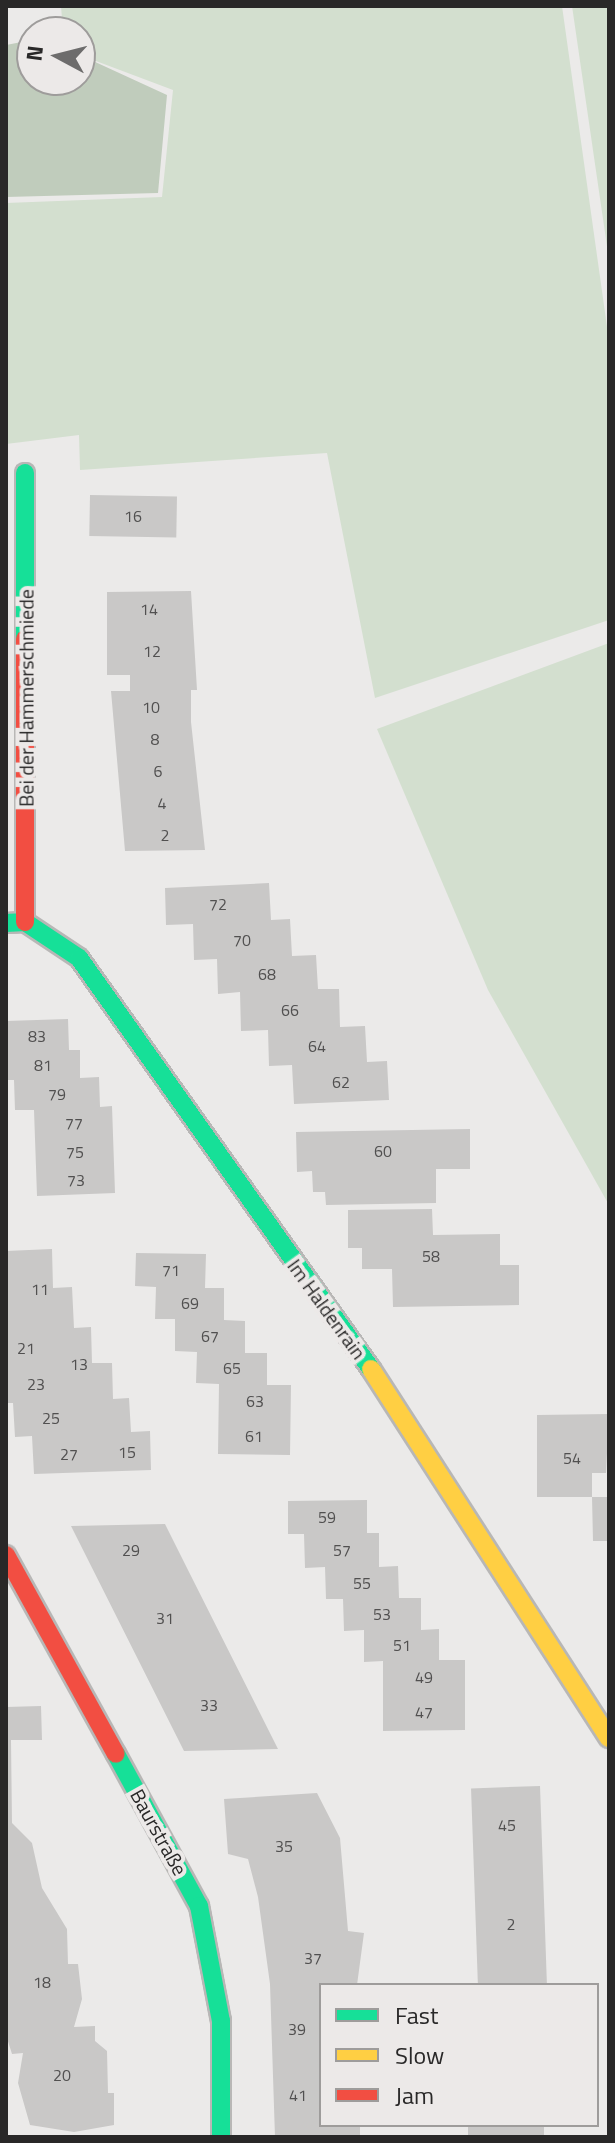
<!DOCTYPE html>
<meta charset="utf-8">
<style>
body{margin:0}
#map{position:relative;width:615px;height:2143px;overflow:hidden;background:#ebeae9;font-family:"Titillium Web",sans-serif}
div>[style]{position:absolute}
.green>*{inset:0;background:#d3dfcf}
.forest>*{inset:0;background:#c0ccbc}
.building>*{inset:0;background:#c9c8c7;transform-origin:0 0}
.roads{filter:drop-shadow(2px 0 #b8b7b6) drop-shadow(-2px 0 #b8b7b6) drop-shadow(0 2px #b8b7b6) drop-shadow(0 -2px #b8b7b6)}
.fast>*{height:18px;margin:-9px;padding:0 9px;transform-origin:9px;border-radius:9px;background:#16e098}
.slow>*{height:18px;margin:-9px;padding:0 9px;transform-origin:9px;border-radius:9px;background:#ffcf43}
.jam>*{height:18px;margin:-9px;padding:0 9px;transform-origin:9px;border-radius:9px;background:#f24e42}
span{translate:-50% -50%;white-space:nowrap;text-align:center;line-height:1.15;-webkit-text-stroke:8px #ece9e8;paint-order:stroke}
.number-label{font-size:16px;color:#515050}
.number-label span{-webkit-text-stroke-width:0}
.street-label{font-size:20px;color:#292828}
.frame{position:absolute;inset:0;border:8px solid #292828;pointer-events:none}
.legend{position:absolute;left:319px;top:1983px;width:280px;height:144px;box-sizing:border-box;background:#ece9e8;border:2px solid #9e9c9b;margin:0;padding:10px 14px;list-style:none;font-size:24px;color:#292828}
.legend li{display:flex;align-items:center;gap:16px;height:40px}
.legend b{width:40px;border:2px solid #9e9c9b}
.north{position:absolute;left:16px;top:16px;width:80px;height:80px;box-sizing:border-box;background:#ece9e8;border:2px solid #9e9c9b;border-radius:50%;rotate:277deg;font-size:22px;font-weight:700;line-height:32px;text-align:center;color:#292828}
.north::after{content:'';display:block;margin:auto;width:28px;height:36px;background:#6d6c6c;clip-path:polygon(50% 0,100% 100%,50% 72%,0 100%)}
</style>
<div id="map">
<div class="green">
<i style="clip-path:polygon(61px 6px,562px 6px,609px 341px,609px 620px,375px 698px,327px 453px,80px 470px,79px 435px,6px 444px,6px 203px,162px 197px,173px 90px,80px 55px,80px 32px,63px 32px)"></i>
<i style="clip-path:polygon(572px 6px,609px 6px,609px 260px)"></i>
<i style="clip-path:polygon(609px 643px,609px 1205px,488px 990px,377px 729px)"></i>
</div>
<div class="forest">
<i style="clip-path:polygon(32px 40px,32px 80px,80px 80px,80px 55px,167px 95px,158px 193px,6px 197px,6px 45px)"></i>
</div>
<div class="building">
<i style="left:90px;top:495px;width:87px;height:41px;rotate:1deg"></i>
<i style="clip-path:polygon(191px 591px,197px 690px,191px 690px,191px 722px,205px 850px,125px 851px,111px 691px,130px 691px,130px 675px,107px 675px,107px 592px)"></i>
<i style="clip-path:polygon(269px 883px,271px 920px,290px 919px,292px 956px,316px 955px,318px 989px,339px 989px,340px 1027px,365px 1026px,367px 1062px,387px 1061px,389px 1100px,294px 1104px,292px 1065px,269px 1066px,268px 1030px,241px 1031px,240px 992px,218px 994px,217px 959px,194px 960px,193px 924px,166px 925px,165px 888px)"></i>
<i style="clip-path:polygon(68px 1019px,69px 1050px,80px 1050px,80px 1078px,99px 1077px,100px 1107px,112px 1106px,115px 1193px,37px 1196px,34px 1110px,15px 1110px,14px 1080px,6px 1080px,6px 1021px)"></i>
<i style="clip-path:polygon(470px 1129px,470px 1169px,436px 1169px,436px 1203px,326px 1205px,325px 1192px,313px 1192px,312px 1171px,297px 1172px,296px 1132px)"></i>
<i style="clip-path:polygon(432px 1209px,433px 1235px,500px 1234px,500px 1265px,519px 1265px,519px 1305px,393px 1307px,392px 1269px,362px 1269px,362px 1248px,348px 1248px,348px 1210px)"></i>
<i style="clip-path:polygon(52px 1249px,53px 1288px,72px 1287px,74px 1328px,91px 1327px,92px 1363px,112px 1363px,113px 1399px,129px 1398px,131px 1432px,150px 1431px,151px 1470px,34px 1474px,32px 1436px,15px 1437px,13px 1403px,6px 1403px,6px 1251px)"></i>
<i style="clip-path:polygon(136px 1253px,206px 1254px,205px 1288px,224px 1288px,224px 1320px,245px 1321px,245px 1353px,267px 1353px,267px 1385px,291px 1385px,290px 1455px,218px 1454px,219px 1384px,196px 1383px,197px 1352px,175px 1351px,175px 1319px,155px 1319px,156px 1287px,135px 1286px)"></i>
<i style="clip-path:polygon(609px 1414px,606px 1473px,592px 1473px,592px 1497px,609px 1497px,609px 1541px,593px 1541px,592px 1497px,537px 1497px,537px 1415px)"></i>
<i style="clip-path:polygon(367px 1500px,367px 1533px,379px 1533px,379px 1567px,398px 1566px,399px 1598px,421px 1598px,421px 1630px,439px 1629px,439px 1660px,465px 1660px,465px 1730px,383px 1731px,383px 1661px,364px 1662px,364px 1630px,344px 1631px,343px 1599px,326px 1599px,325px 1567px,305px 1568px,304px 1534px,288px 1534px,288px 1501px)"></i>
<i style="clip-path:polygon(165px 1524px,190px 1574px,278px 1749px,184px 1751px,71px 1526px)"></i>
<i style="clip-path:polygon(41px 1706px,42px 1740px,11px 1740px,12px 1823px,32px 1843px,42px 1888px,67px 1929px,68px 1964px,78px 1964px,82px 1999px,74px 2027px,95px 2026px,95px 2041px,107px 2051px,108px 2093px,114px 2093px,114px 2125px,74px 2132px,30px 2125px,18px 2083px,23px 2053px,12px 2054px,6px 2035px,6px 1707px)"></i>
<i style="left:540px;top:1786px;width:199px;height:69px;rotate:88deg"></i>
<i style="clip-path:polygon(317px 1793px,340px 1838px,348px 1931px,364px 1933px,357px 1985px,321px 1985px,321px 2125px,360px 2125px,360px 2137px,275px 2137px,270px 1984px,258px 1897px,248px 1859px,228px 1854px,224px 1799px)"></i>
<i style="left:468px;top:2125px;width:76px;height:12px"></i>
</div>
<div class="roads">
<div class="fast">
<i style="left:25px;top:473px;width:166px;rotate:90deg"></i>
<i style="left:6px;top:923px;width:19px;rotate:-3deg"></i>
<i style="left:25px;top:922px;width:65px;rotate:33.7deg"></i>
<i style="left:79px;top:958px;width:504px;rotate:54.61deg"></i>
<i style="left:116px;top:1754px;width:173px;rotate:61.4deg"></i>
<i style="left:199px;top:1906px;width:117px;rotate:79.2deg"></i>
<i style="left:221px;top:2021px;width:116px;rotate:90deg"></i>
</div>
<div class="slow">
<i style="left:371px;top:1369px;width:439px;rotate:57.2deg"></i>
</div>
<div class="jam">
<i style="left:25px;top:639px;width:283px;rotate:90deg"></i>
<i style="left:6px;top:1555px;width:227px;rotate:61.1deg"></i>
</div>
</div>
<div class="number-label">
<span style="left:133px;top:516px">16</span>
<span style="left:149px;top:609px">14</span>
<span style="left:152px;top:651px">12</span>
<span style="left:151px;top:707px">10</span>
<span style="left:155px;top:739px">8</span>
<span style="left:158px;top:771px">6</span>
<span style="left:162px;top:803px">4</span>
<span style="left:165px;top:835px">2</span>
<span style="left:218px;top:904px">72</span>
<span style="left:242px;top:940px">70</span>
<span style="left:267px;top:974px">68</span>
<span style="left:290px;top:1010px">66</span>
<span style="left:37px;top:1036px">83</span>
<span style="left:317px;top:1046px">64</span>
<span style="left:43px;top:1065px">81</span>
<span style="left:341px;top:1082px">62</span>
<span style="left:57px;top:1094px">79</span>
<span style="left:74px;top:1123px">77</span>
<span style="left:383px;top:1151px">60</span>
<span style="left:75px;top:1152px">75</span>
<span style="left:76px;top:1180px">73</span>
<span style="left:431px;top:1256px">58</span>
<span style="left:171px;top:1270px">71</span>
<span style="left:40px;top:1289px">11</span>
<span style="left:190px;top:1303px">69</span>
<span style="left:210px;top:1336px">67</span>
<span style="left:26px;top:1348px">21</span>
<span style="left:79px;top:1364px">13</span>
<span style="left:232px;top:1368px">65</span>
<span style="left:36px;top:1384px">23</span>
<span style="left:255px;top:1401px">63</span>
<span style="left:51px;top:1418px">25</span>
<span style="left:254px;top:1436px">61</span>
<span style="left:127px;top:1452px">15</span>
<span style="left:69px;top:1454px">27</span>
<span style="left:572px;top:1458px">54</span>
<span style="left:327px;top:1517px">59</span>
<span style="left:131px;top:1550px">29</span>
<span style="left:342px;top:1550px">57</span>
<span style="left:362px;top:1583px">55</span>
<span style="left:382px;top:1614px">53</span>
<span style="left:165px;top:1618px">31</span>
<span style="left:402px;top:1645px">51</span>
<span style="left:424px;top:1677px">49</span>
<span style="left:209px;top:1705px">33</span>
<span style="left:424px;top:1712px">47</span>
<span style="left:507px;top:1825px">45</span>
<span style="left:284px;top:1846px">35</span>
<span style="left:511px;top:1924px">2</span>
<span style="left:313px;top:1958px">37</span>
<span style="left:42px;top:1982px">18</span>
<span style="left:297px;top:2029px">39</span>
<span style="left:62px;top:2075px">20</span>
<span style="left:298px;top:2095px">41</span>
</div>
<div class="street-label">
<span style="left:26px;top:698px;rotate:-90deg">Bei der Hammerschmiede</span>
<span style="left:327px;top:1309px;rotate:54deg">Im Haldenrain</span>
<span style="left:159px;top:1832px;rotate:61deg">Baurstraße</span>
</div>
<div class="frame"></div>
<ul class="legend">
<li><b style="height:10px;background:#16e098"></b>Fast</li>
<li><b style="height:10px;background:#ffcf43"></b>Slow</li>
<li><b style="height:10px;background:#f24e42"></b>Jam</li>
</ul>
<div class="north">N</div>
</div>
